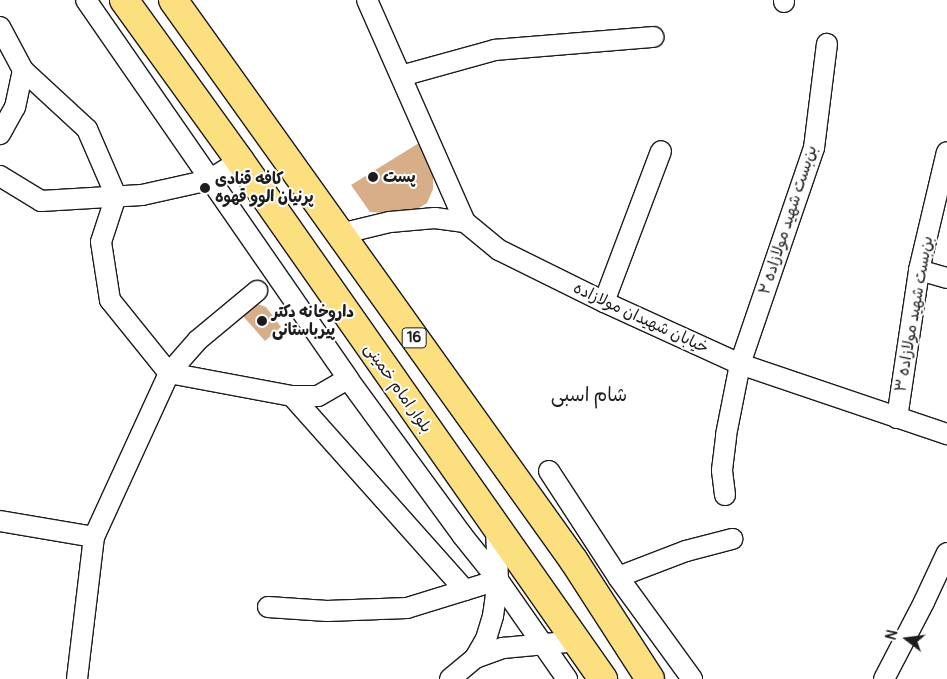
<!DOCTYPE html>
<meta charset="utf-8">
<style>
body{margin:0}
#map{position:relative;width:947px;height:679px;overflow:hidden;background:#fff;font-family:Pangolin,"Playpen Sans Arabic",sans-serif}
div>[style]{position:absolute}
.building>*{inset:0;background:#d8ae89}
.roads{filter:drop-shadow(1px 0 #1c1c1c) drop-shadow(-1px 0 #1c1c1c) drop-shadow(0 1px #1c1c1c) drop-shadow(0 -1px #1c1c1c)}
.minor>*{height:20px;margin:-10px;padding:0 10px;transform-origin:10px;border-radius:10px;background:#fff}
.highway>*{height:28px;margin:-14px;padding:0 14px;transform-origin:14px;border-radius:14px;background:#fce080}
.dots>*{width:14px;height:14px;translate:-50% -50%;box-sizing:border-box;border:2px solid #fff;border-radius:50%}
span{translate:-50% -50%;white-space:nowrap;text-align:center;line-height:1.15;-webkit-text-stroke:4px #fff;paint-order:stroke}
.shield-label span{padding:1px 4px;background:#fff;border:1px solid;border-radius:4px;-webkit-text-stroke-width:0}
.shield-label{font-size:15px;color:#1c1c1c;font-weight:700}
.poi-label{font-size:16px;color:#1c1c1c;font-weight:700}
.left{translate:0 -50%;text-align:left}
.street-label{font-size:16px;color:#1c1c1c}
.quarter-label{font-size:19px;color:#1c1c1c}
.north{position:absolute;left:882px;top:614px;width:50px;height:50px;-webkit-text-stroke:4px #fff;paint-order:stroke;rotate:285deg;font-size:14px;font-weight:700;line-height:20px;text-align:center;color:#1c1c1c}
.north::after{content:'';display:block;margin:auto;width:18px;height:22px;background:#1c1c1c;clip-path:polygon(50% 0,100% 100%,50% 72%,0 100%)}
</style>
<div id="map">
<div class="building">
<i style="clip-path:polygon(419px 143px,433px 175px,433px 189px,427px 203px,408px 215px,370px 212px,351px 185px)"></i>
<i style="clip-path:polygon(255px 303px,266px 307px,281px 327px,265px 341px,242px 315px)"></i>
</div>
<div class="roads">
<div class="minor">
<i style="left:86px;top:0;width:461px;rotate:55.3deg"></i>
<i style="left:348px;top:379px;width:193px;rotate:53.8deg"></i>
<i style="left:462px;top:535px;width:58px;rotate:51.3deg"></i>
<i style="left:498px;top:580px;width:121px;rotate:55.1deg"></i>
<i style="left:367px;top:0;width:243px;rotate:66.2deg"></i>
<i style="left:784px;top:0;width:2px;rotate:90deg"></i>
<i style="left:0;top:27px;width:49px;rotate:61.9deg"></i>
<i style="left:23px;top:70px;width:38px;rotate:102deg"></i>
<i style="left:15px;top:107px;width:31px;rotate:119deg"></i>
<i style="left:23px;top:70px;width:87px;rotate:42.7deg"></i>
<i style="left:87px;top:129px;width:73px;rotate:66.6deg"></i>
<i style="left:116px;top:196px;width:48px;rotate:108.1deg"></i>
<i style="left:101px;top:242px;width:59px;rotate:81.2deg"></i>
<i style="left:110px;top:300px;width:94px;rotate:51.1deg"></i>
<i style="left:169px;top:373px;width:125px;rotate:10.6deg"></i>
<i style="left:292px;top:396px;width:26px"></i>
<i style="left:318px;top:396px;width:34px;rotate:-30deg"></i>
<i style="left:401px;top:76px;width:98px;rotate:-15.5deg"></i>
<i style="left:495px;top:50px;width:159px;rotate:-4.7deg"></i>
<i style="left:0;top:176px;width:48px;rotate:31.4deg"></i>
<i style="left:41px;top:201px;width:101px;rotate:-3.4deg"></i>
<i style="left:142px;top:195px;width:69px;rotate:-12.6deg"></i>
<i style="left:209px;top:180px;width:36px;rotate:-32deg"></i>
<i style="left:340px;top:234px;width:51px;rotate:-13.5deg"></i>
<i style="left:390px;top:222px;width:45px;rotate:-5.1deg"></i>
<i style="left:435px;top:218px;width:30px;rotate:8deg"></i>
<i style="left:465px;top:222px;width:44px;rotate:39.5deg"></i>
<i style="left:499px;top:250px;width:117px;rotate:26.3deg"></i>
<i style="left:604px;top:302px;width:149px;rotate:24.5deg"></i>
<i style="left:740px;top:364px;width:219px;rotate:18.7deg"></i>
<i style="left:919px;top:270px;width:29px;rotate:16deg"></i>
<i style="left:604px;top:302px;width:161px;rotate:-69.3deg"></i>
<i style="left:292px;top:396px;width:260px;rotate:48.3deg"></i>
<i style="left:897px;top:418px;width:150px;rotate:-81.5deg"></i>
<i style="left:919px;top:270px;width:121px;rotate:-76.7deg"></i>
<i style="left:549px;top:471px;width:126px;rotate:56.9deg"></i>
<i style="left:618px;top:577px;width:126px;rotate:54deg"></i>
<i style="left:725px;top:495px;width:25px;rotate:-97deg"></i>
<i style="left:722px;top:470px;width:35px;rotate:-83deg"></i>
<i style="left:726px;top:435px;width:72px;rotate:-78.8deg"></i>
<i style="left:740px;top:364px;width:228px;rotate:-71.1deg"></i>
<i style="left:814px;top:148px;width:105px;rotate:-82.9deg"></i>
<i style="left:0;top:521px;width:95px;rotate:9.7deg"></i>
<i style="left:618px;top:577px;width:73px;rotate:-20.9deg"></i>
<i style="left:686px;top:551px;width:48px;rotate:-14.6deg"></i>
<i style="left:268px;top:607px;width:59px;rotate:3.9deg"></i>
<i style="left:327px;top:611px;width:80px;rotate:-2.1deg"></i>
<i style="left:407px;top:608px;width:95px;rotate:-17.1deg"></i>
<i style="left:475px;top:658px;width:22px;rotate:-60deg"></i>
<i style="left:486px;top:639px;width:24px;rotate:-73deg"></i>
<i style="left:493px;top:616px;width:36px;rotate:-82deg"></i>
<i style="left:498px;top:580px;width:52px;rotate:-92.2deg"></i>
<i style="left:77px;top:679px;width:143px;rotate:-83.2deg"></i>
<i style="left:94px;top:537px;width:180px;rotate:-65.4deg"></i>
<i style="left:169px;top:373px;width:44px;rotate:-48.7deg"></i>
<i style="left:198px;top:340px;width:77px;rotate:-39.7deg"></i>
<i style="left:450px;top:679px;width:33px;rotate:-40deg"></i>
<i style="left:475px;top:658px;width:30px;rotate:-20deg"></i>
<i style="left:503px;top:648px;width:75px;rotate:-5.3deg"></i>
<i style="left:884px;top:679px;width:87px;rotate:-62.5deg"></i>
<i style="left:924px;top:602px;width:54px;rotate:-64.9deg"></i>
</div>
<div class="highway">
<i style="left:124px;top:0;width:198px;rotate:54.2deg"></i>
<i style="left:240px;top:161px;width:633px;rotate:54.98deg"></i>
<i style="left:173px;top:0;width:690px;rotate:54.44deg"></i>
<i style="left:574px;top:561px;width:140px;rotate:57.2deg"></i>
</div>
</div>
<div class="dots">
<i style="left:373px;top:177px;background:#1c1c1c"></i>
<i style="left:205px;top:188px;background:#1c1c1c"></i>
<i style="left:262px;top:321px;background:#1c1c1c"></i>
</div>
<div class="shield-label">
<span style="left:414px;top:338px">16</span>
</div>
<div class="poi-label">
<span class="left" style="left:383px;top:177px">پست</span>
<span class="left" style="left:215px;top:188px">کافه قنادی<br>پرنیان الوو قهوه</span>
<span class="left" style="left:272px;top:321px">داروخانه دکتر<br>پیرباستانی</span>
</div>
<div class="street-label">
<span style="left:788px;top:220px;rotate:-72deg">بن‌بست شهید مولازاده ۲</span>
<span style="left:914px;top:314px;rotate:-80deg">بن‌بست شهید مولازاده ۳</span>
<span style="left:641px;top:318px;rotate:25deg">خیابان شهیدان مولازاده</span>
<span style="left:398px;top:388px;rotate:55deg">بلوار امام خمینی</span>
</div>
<div class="quarter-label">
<span style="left:589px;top:396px">شام اسبی</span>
</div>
<div class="north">N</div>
</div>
